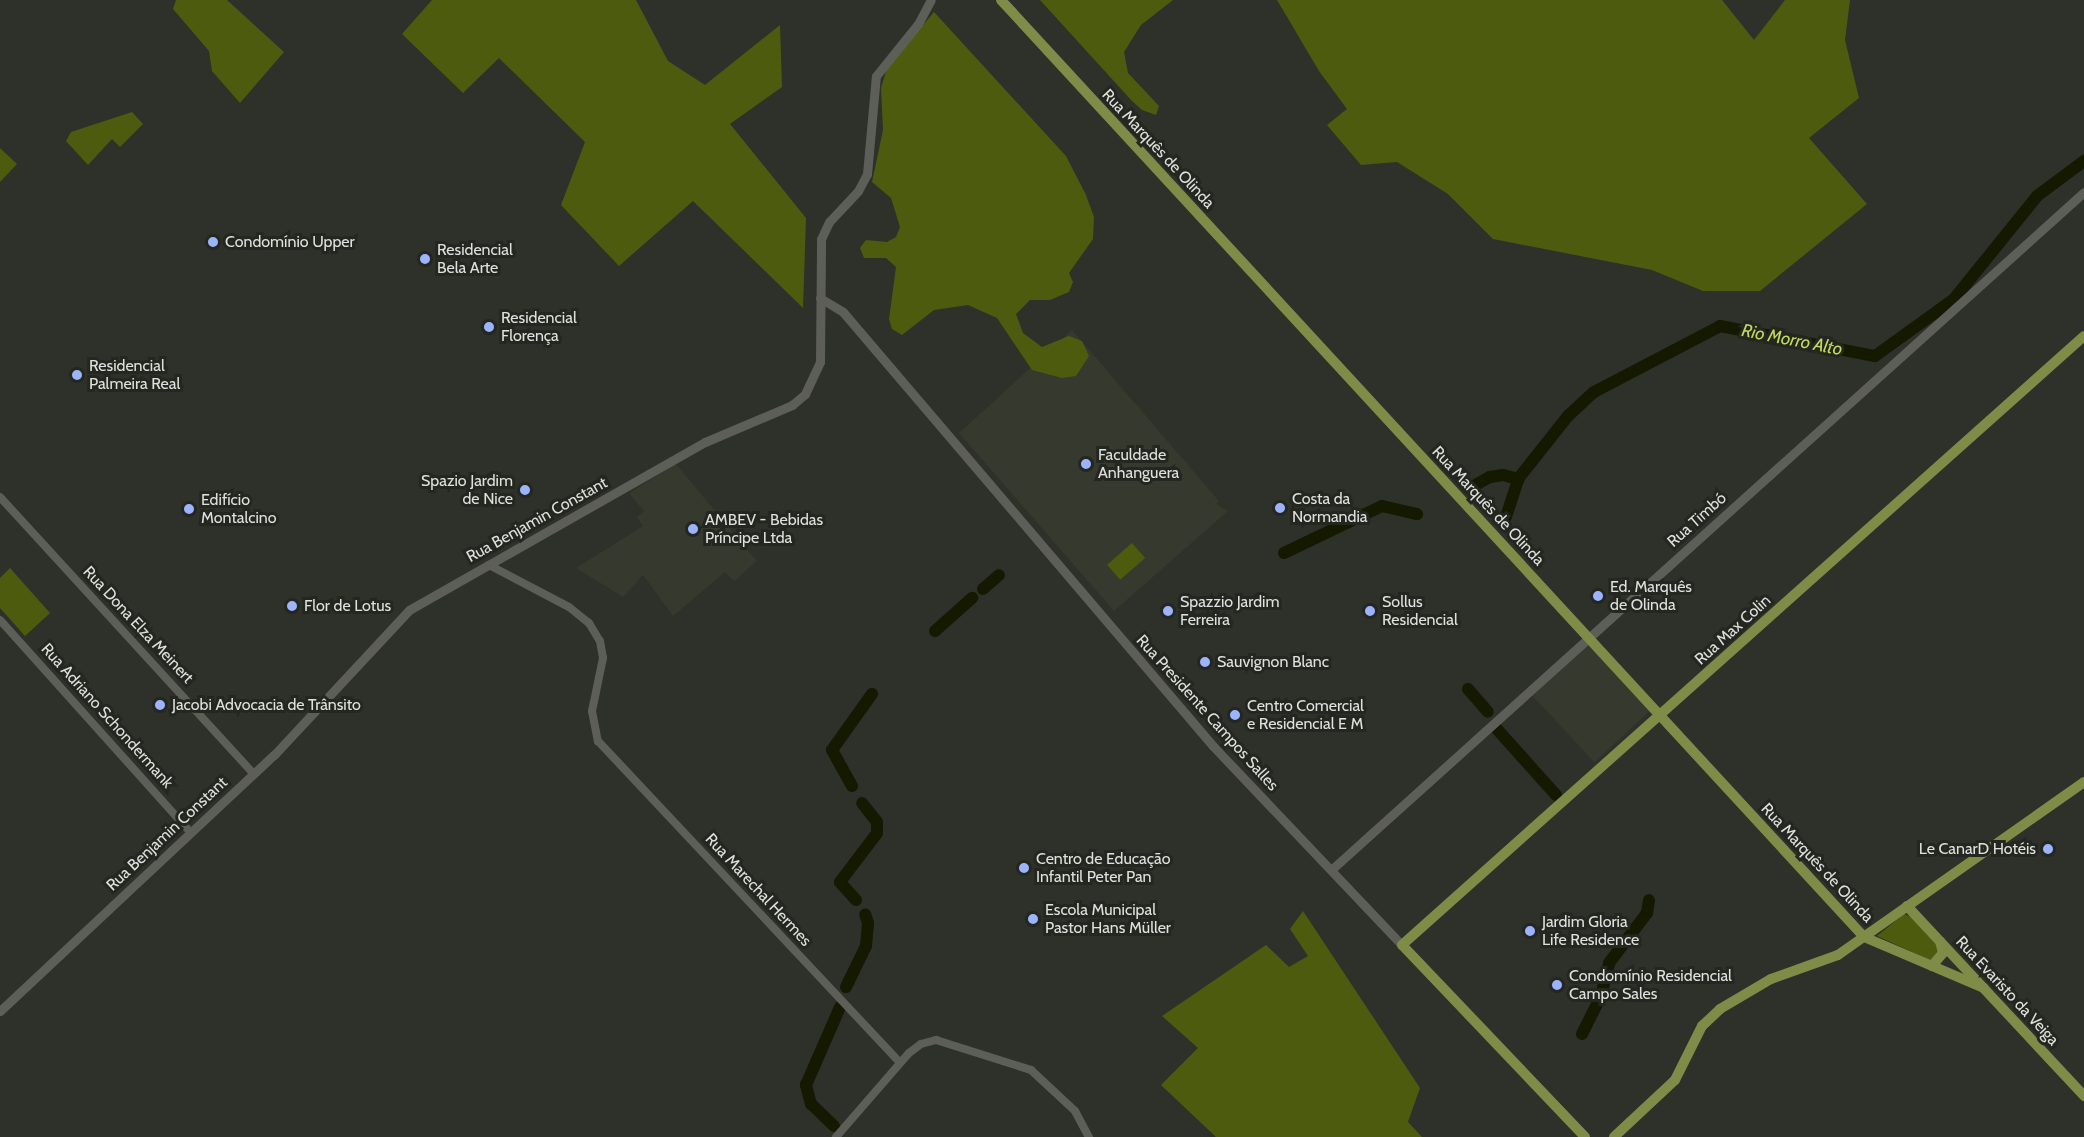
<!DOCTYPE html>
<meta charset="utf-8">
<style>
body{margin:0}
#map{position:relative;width:2084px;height:1137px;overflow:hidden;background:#2e302a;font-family:Cabin,sans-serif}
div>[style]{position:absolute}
.built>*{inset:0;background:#36392d;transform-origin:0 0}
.green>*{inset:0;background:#4d5b0f;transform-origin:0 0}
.river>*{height:12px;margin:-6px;padding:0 6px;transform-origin:6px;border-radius:6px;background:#141900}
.tertiary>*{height:8px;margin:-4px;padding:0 4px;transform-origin:4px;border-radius:4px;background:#5c5e57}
.secondary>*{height:9px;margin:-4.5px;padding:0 4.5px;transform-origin:4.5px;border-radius:4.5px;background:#5c5e57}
.primary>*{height:10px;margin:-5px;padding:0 5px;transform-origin:5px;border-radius:5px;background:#7e8c48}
.dots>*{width:16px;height:16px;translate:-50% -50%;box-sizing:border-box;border:3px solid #242620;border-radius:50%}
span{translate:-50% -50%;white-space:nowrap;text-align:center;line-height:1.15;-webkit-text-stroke:6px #242620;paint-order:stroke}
.street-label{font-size:16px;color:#dfe0dd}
.poi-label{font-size:16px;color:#dfe0dd}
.left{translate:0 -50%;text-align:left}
.right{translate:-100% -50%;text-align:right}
.water-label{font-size:18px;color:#c0db5c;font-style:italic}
</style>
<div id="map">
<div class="built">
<i style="clip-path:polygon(1072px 330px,1219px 501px,1216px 504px,1228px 511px,1114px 611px,959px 433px)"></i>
<i style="clip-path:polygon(676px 464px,757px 561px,734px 581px,725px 572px,673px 616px,643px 575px,623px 597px,576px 568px,643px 526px,637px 517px,644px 511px,629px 493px)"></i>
<i style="left:1588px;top:644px;width:91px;height:76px;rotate:47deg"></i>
</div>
<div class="green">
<i style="clip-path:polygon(176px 0,227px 0,284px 52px,240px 103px,212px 71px,209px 51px,173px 9px)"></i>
<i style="clip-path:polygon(432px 0,636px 0,668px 61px,705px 85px,780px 25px,782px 87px,730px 124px,806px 218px,803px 308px,693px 201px,619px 266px,561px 205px,585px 142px,499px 58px,463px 93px,402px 34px)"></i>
<i style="clip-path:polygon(1040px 0,1173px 0,1141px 25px,1124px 52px,1128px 73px,1159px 106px,1156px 115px,1142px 110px,1132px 101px)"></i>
<i style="clip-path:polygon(1277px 0,1722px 0,1754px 40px,1785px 0,1850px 0,1845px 40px,1859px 98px,1809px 138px,1867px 204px,1760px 291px,1703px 291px,1652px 270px,1493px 239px,1448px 194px,1397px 162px,1361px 165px,1327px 125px,1347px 109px,1319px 71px)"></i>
<i style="clip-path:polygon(934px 12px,1066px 156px,1086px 195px,1094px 217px,1093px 239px,1069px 273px,1073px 282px,1069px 292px,1050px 300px,1030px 300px,1016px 314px,1023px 333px,1042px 347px,1069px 336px,1082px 341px,1089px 356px,1076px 376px,1062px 378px,1032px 370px,997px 318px,968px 305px,934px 310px,902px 335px,892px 329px,889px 319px,896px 267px,886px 258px,864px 258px,860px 248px,866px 240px,887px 242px,896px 237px,900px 227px,891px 198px,872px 182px,883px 130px,881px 88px,887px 68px)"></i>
<i style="clip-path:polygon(132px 112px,143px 124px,120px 147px,112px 139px,88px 165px,66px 141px,71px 132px)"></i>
<i style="clip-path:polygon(0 148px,17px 164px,0 182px)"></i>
<i style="left:1132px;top:543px;width:20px;height:33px;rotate:49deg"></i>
<i style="clip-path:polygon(10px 568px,50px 613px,25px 636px,0 608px,0 578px)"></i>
<i style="clip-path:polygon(1303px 911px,1420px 1088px,1408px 1122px,1422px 1137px,1216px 1137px,1161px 1085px,1198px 1048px,1162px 1016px,1266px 945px,1289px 967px,1308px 956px,1290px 929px)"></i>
<i style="clip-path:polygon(1904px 914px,1911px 917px,1938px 946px,1941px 951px,1932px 961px,1877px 936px)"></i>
</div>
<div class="river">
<i style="left:1470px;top:488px;width:23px;rotate:-29deg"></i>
<i style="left:1490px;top:477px;width:13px;rotate:-9deg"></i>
<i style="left:1503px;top:475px;width:16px;rotate:15deg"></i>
<i style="left:1506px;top:517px;width:40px;rotate:-72deg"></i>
<i style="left:1518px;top:479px;width:80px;rotate:-51.6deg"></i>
<i style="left:1568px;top:416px;width:35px;rotate:-43deg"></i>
<i style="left:1594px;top:392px;width:142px;rotate:-27.6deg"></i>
<i style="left:1720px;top:326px;width:158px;rotate:11deg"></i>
<i style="left:1875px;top:356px;width:97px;rotate:-35.8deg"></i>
<i style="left:1954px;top:299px;width:132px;rotate:-51.1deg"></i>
<i style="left:2037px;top:196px;width:59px;rotate:-36.7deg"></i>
<i style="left:1284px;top:553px;width:109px;rotate:-25.6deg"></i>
<i style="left:1382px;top:506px;width:36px;rotate:13deg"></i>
<i style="left:983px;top:589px;width:21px;rotate:-41deg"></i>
<i style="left:935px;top:631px;width:50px;rotate:-41.7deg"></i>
<i style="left:1468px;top:689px;width:30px;rotate:49deg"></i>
<i style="left:1496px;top:728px;width:90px;rotate:48.2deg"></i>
<i style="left:852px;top:786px;width:41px;rotate:-119.1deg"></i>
<i style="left:832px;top:750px;width:69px;rotate:-54.5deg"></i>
<i style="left:856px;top:900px;width:24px;rotate:-132deg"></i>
<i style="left:840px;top:882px;width:61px;rotate:-52.9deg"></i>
<i style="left:877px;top:833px;width:11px;rotate:-90deg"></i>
<i style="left:877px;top:822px;width:24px;rotate:-128deg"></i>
<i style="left:846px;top:987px;width:46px;rotate:-64deg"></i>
<i style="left:866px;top:946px;width:23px;rotate:-85deg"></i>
<i style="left:868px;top:923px;width:9px;rotate:-108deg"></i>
<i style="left:1582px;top:1034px;width:42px;rotate:-63.4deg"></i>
<i style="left:1601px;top:996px;width:34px;rotate:-76deg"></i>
<i style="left:1609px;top:963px;width:63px;rotate:-52.8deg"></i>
<i style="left:1647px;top:913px;width:13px;rotate:-81deg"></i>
<i style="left:834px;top:1126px;width:32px;rotate:-136deg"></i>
<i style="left:811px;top:1104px;width:20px;rotate:-105deg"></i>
<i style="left:806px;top:1085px;width:85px;rotate:-66.4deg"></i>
</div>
<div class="tertiary">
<i style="left:0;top:497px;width:376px;rotate:47.5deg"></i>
<i style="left:489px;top:565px;width:90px;rotate:27.7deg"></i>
<i style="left:569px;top:607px;width:26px;rotate:39deg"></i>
<i style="left:589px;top:623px;width:21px;rotate:59deg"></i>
<i style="left:600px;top:641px;width:17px;rotate:80deg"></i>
<i style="left:603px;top:658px;width:54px;rotate:101.7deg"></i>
<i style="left:592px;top:711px;width:31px;rotate:79deg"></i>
<i style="left:598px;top:741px;width:441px;rotate:46.8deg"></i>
<i style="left:0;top:620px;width:286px;rotate:48.1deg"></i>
<i style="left:836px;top:1137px;width:111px;rotate:-49deg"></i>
<i style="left:909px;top:1053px;width:15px;rotate:-37deg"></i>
<i style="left:921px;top:1044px;width:16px;rotate:-15deg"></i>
<i style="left:936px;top:1040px;width:100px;rotate:17.5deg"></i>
<i style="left:1031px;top:1070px;width:60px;rotate:43deg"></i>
<i style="left:1075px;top:1111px;width:30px;rotate:62deg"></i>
</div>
<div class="secondary">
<i style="left:820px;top:298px;width:27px;rotate:31deg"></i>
<i style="left:843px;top:312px;width:570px;rotate:49.55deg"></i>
<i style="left:1213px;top:746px;width:274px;rotate:46.5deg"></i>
<i style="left:1331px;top:870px;width:1013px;rotate:-42deg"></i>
<i style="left:0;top:1011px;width:375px;rotate:-43.1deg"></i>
<i style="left:274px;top:755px;width:198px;rotate:-47deg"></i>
<i style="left:409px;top:610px;width:340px;rotate:-29.6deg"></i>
<i style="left:705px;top:442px;width:95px;rotate:-23deg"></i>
<i style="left:792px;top:405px;width:17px;rotate:-40deg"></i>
<i style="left:805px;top:394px;width:35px;rotate:-65deg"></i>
<i style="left:820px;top:362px;width:123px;rotate:-89.5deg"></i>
<i style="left:821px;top:239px;width:19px;rotate:-65deg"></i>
<i style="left:829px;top:222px;width:42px;rotate:-46.9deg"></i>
<i style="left:858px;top:191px;width:19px;rotate:-62deg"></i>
<i style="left:867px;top:174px;width:98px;rotate:-84.8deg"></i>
<i style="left:876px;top:76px;width:67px;rotate:-51.1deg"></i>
<i style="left:918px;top:24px;width:27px;rotate:-62deg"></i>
</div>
<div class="primary">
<i style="left:1001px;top:0;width:1274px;rotate:47.35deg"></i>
<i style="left:1864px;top:937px;width:130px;rotate:23deg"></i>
<i style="left:1907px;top:906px;width:260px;rotate:47deg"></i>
<i style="left:1932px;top:966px;width:17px;rotate:-50deg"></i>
<i style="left:1943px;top:953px;width:12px;rotate:-104deg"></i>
<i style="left:1585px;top:1137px;width:265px;rotate:-133.6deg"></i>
<i style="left:1402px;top:945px;width:914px;rotate:-41.76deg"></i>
<i style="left:1614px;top:1137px;width:83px;rotate:-43.1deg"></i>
<i style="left:1675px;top:1080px;width:60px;rotate:-63.4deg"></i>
<i style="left:1702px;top:1026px;width:25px;rotate:-43deg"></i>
<i style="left:1720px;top:1009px;width:59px;rotate:-30.5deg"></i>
<i style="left:1771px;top:979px;width:71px;rotate:-19.7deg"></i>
<i style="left:1838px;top:955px;width:301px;rotate:-35.1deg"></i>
</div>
<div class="dots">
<i style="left:213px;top:242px;background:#9cb4fd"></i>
<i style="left:425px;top:259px;background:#9cb4fd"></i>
<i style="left:489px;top:327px;background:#9cb4fd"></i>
<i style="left:77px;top:375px;background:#9cb4fd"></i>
<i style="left:1086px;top:464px;background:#9cb4fd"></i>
<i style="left:525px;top:490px;background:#9cb4fd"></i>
<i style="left:1280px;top:508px;background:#9cb4fd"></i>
<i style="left:189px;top:509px;background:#9cb4fd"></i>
<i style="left:693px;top:529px;background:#9cb4fd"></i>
<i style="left:1598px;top:596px;background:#9cb4fd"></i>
<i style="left:292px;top:606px;background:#9cb4fd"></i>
<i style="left:1168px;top:611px;background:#9cb4fd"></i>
<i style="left:1370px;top:611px;background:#9cb4fd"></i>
<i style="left:1205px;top:662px;background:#9cb4fd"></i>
<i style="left:160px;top:705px;background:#9cb4fd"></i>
<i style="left:1235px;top:715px;background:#9cb4fd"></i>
<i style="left:2048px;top:849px;background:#9cb4fd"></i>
<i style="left:1024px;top:868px;background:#9cb4fd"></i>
<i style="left:1033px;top:919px;background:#9cb4fd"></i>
<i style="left:1530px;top:931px;background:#9cb4fd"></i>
<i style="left:1557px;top:985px;background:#9cb4fd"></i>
</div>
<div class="street-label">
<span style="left:1158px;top:149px;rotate:47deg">Rua Marquês de Olinda</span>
<span style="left:1488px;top:506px;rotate:47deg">Rua Marquês de Olinda</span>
<span style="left:537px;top:520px;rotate:-29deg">Rua Benjamin Constant</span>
<span style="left:1697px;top:520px;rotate:-42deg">Rua Timbó</span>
<span style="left:138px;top:625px;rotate:47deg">Rua Dona Elza Meinert</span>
<span style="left:1733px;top:630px;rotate:-42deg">Rua Max Colin</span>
<span style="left:1207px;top:713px;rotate:48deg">Rua Presidente Campos Salles</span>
<span style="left:107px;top:716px;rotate:48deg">Rua Adriano Schondermank</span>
<span style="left:167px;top:834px;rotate:-43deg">Rua Benjamin Constant</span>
<span style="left:1817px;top:863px;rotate:47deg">Rua Marquês de Olinda</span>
<span style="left:758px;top:890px;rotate:47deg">Rua Marechal Hermes</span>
<span style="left:2007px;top:991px;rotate:47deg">Rua Evaristo da Veiga</span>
</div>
<div class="poi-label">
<span class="left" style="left:225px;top:242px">Condomínio Upper</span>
<span class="left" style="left:437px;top:259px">Residencial<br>Bela Arte</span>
<span class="left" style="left:501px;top:327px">Residencial<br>Florença</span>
<span class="left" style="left:89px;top:375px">Residencial<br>Palmeira Real</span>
<span class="left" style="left:1098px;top:464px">Faculdade<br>Anhanguera</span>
<span class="right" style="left:513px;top:490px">Spazio Jardim<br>de Nice</span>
<span class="left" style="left:1292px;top:508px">Costa da<br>Normandia</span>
<span class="left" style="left:201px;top:509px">Edifício<br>Montalcino</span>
<span class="left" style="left:705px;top:529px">AMBEV - Bebidas<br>Príncipe Ltda</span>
<span class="left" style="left:1610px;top:596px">Ed. Marquês<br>de Olinda</span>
<span class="left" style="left:1180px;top:611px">Spazzio Jardim<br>Ferreira</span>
<span class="left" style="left:1382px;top:611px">Sollus<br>Residencial</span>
<span class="left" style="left:304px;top:606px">Flor de Lotus</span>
<span class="left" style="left:1217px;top:662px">Sauvignon Blanc</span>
<span class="left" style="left:172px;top:705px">Jacobi Advocacia de Trânsito</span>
<span class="left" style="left:1247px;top:715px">Centro Comercial<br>e Residencial E M</span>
<span class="right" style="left:2036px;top:849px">Le CanarD Hotéis</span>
<span class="left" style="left:1036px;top:868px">Centro de Educação<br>Infantil Peter Pan</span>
<span class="left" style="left:1045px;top:919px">Escola Municipal<br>Pastor Hans Müller</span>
<span class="left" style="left:1542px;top:931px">Jardim Gloria<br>Life Residence</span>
<span class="left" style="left:1569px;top:985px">Condomínio Residencial<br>Campo Sales</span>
</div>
<div class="water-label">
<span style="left:1792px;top:340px;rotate:11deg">Rio Morro Alto</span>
</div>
</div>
